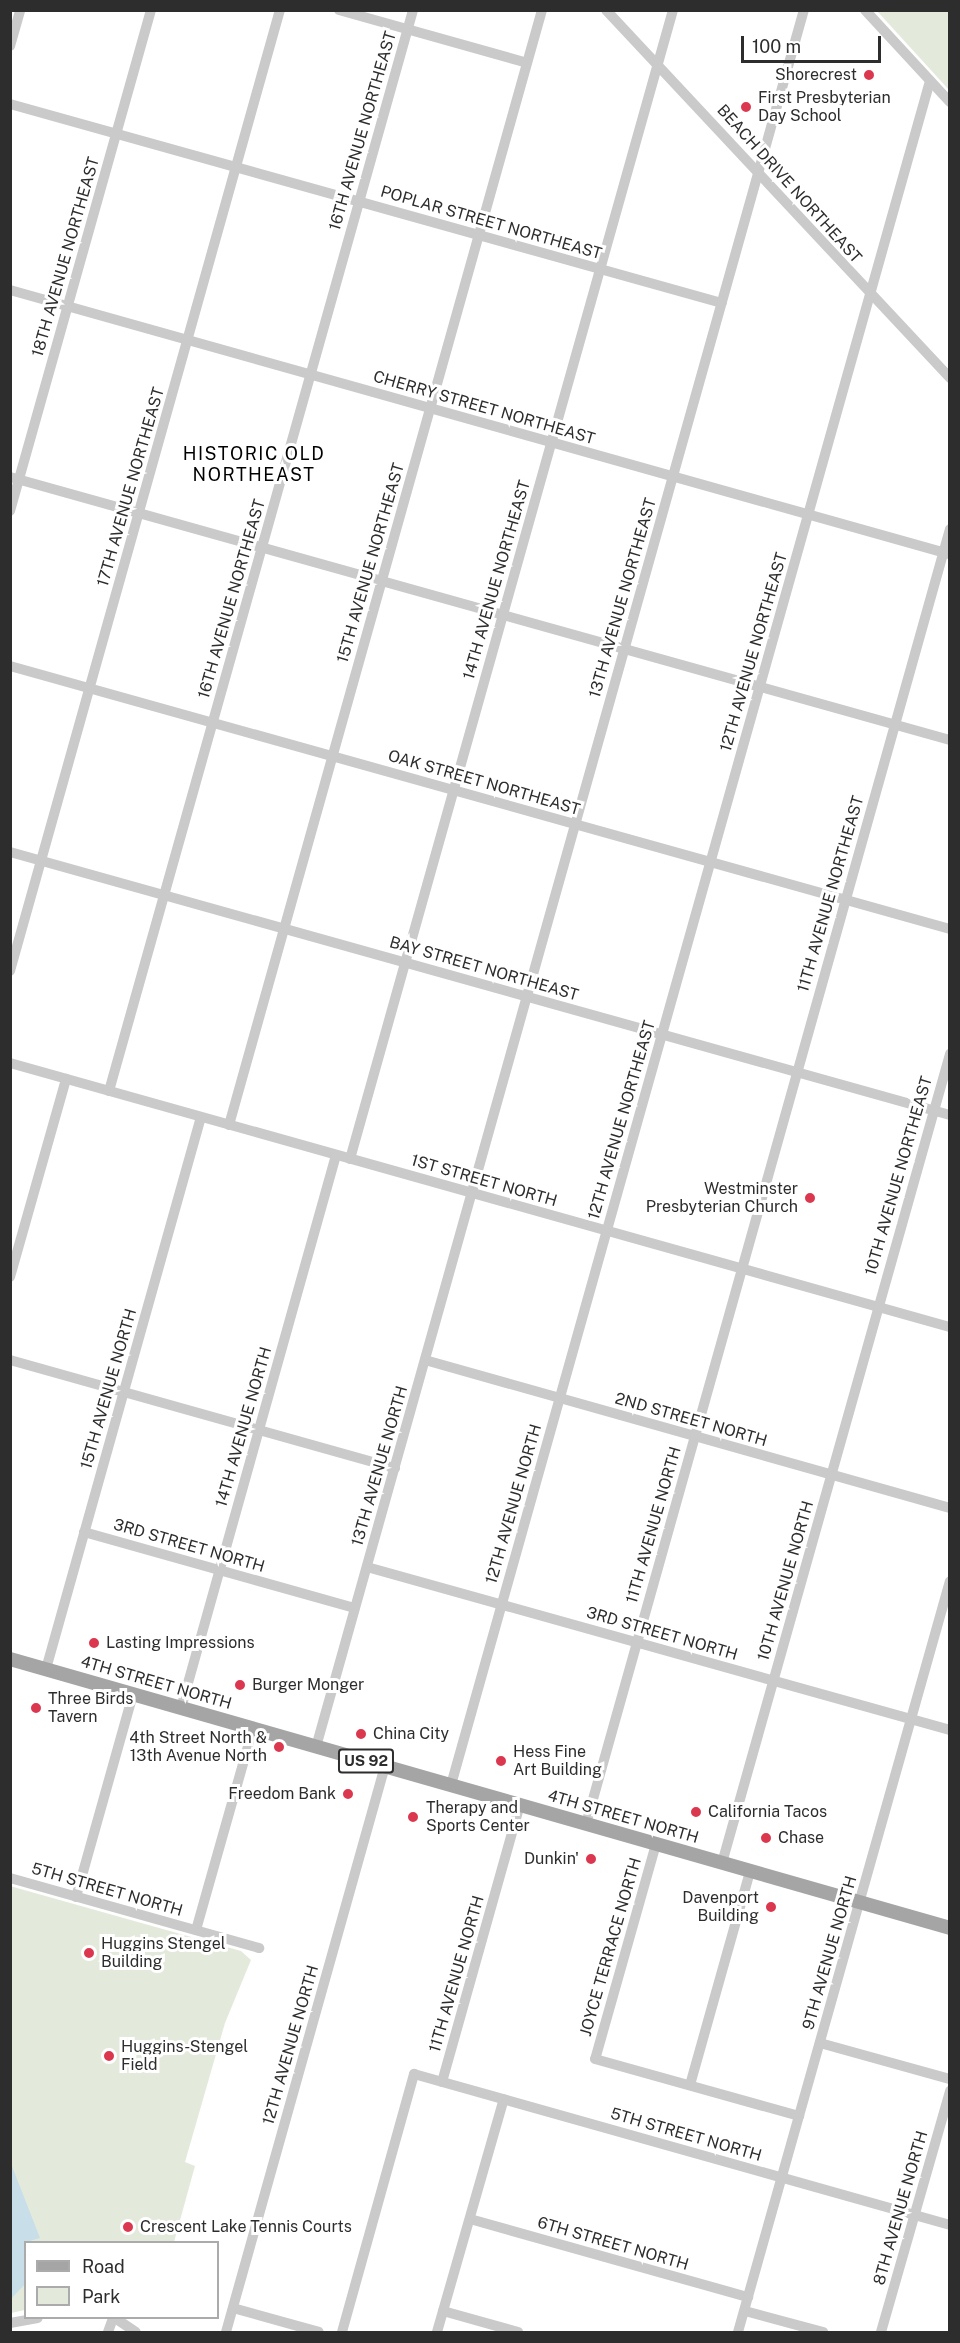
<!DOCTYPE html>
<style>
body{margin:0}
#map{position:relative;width:960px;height:2343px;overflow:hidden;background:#fff;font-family:"Public Sans",sans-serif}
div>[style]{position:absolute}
.green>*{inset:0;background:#e4eadb}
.water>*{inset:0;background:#c8dee9}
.minor>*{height:10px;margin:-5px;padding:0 5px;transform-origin:5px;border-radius:5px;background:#cacaca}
.major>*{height:14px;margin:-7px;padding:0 7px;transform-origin:7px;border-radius:7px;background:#a5a5a5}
.dots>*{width:16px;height:16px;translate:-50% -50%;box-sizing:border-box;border:3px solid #fff;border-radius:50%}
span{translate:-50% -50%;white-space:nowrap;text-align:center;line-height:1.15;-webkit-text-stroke:6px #fff;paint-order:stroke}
.shield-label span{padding:2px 4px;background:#fff;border:2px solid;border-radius:4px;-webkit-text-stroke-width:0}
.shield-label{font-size:15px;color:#2d2d2d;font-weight:700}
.poi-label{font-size:16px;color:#2d2d2d}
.right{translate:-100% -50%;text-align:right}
.left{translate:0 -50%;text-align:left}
.street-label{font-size:16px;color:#2d2d2d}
.neighbourhood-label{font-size:18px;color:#000;letter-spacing:1.5px}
.frame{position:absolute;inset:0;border:12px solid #2d2d2d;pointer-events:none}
.legend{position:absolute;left:24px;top:2241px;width:195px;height:78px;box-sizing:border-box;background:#fff;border:2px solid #ababab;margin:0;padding:8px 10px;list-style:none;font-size:18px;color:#2d2d2d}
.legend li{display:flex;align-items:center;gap:12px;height:30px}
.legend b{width:30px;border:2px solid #ababab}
.scale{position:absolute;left:741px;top:36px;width:140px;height:27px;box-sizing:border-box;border:3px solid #2d2d2d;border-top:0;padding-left:8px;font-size:18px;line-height:21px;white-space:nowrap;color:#2d2d2d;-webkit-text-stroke:4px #fff;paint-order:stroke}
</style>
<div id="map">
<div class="green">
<i style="clip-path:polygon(877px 11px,949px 11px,949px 90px)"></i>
<i style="clip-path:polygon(10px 1886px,241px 1951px,251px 1960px,225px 2023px,185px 2162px,195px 2166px,174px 2242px,26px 2242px,25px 2310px,11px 2313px)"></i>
</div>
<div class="water">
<i style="clip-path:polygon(10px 2161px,40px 2238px,26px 2242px,25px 2284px,11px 2299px)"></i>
</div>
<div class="minor">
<i style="left:339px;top:10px;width:195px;rotate:15.7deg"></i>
<i style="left:606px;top:10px;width:504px;rotate:46.93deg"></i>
<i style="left:865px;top:10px;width:125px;rotate:47.3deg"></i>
<i style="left:10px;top:46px;width:37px;rotate:-74deg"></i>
<i style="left:10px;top:104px;width:739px;rotate:15.62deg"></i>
<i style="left:10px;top:290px;width:975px;rotate:15.7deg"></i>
<i style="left:10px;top:477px;width:976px;rotate:15.63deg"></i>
<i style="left:10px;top:511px;width:520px;rotate:-74.28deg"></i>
<i style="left:10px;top:666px;width:976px;rotate:15.63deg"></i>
<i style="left:10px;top:852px;width:976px;rotate:15.63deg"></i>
<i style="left:10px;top:971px;width:998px;rotate:-74.31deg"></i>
<i style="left:10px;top:1063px;width:976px;rotate:15.69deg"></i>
<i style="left:109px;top:1091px;width:1123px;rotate:-74.29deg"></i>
<i style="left:229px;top:1125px;width:1158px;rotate:-74.32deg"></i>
<i style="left:350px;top:1159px;width:1194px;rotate:-74.3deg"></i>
<i style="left:10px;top:1277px;width:206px;rotate:-74.2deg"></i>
<i style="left:10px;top:1360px;width:400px;rotate:15.7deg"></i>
<i style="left:425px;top:1360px;width:545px;rotate:15.74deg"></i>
<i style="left:84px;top:1532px;width:281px;rotate:15.7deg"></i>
<i style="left:367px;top:1567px;width:605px;rotate:15.62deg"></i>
<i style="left:46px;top:1669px;width:573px;rotate:-74.32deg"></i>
<i style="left:181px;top:1708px;width:574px;rotate:-74.34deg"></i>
<i style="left:316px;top:1747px;width:1804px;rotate:-74.31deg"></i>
<i style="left:451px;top:1785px;width:1770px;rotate:-74.3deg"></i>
<i style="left:586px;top:1824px;width:1345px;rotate:-74.3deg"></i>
<i style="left:656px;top:1844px;width:223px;rotate:105.8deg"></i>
<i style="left:595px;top:2059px;width:212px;rotate:15.6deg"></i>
<i style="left:722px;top:1863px;width:841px;rotate:-74.26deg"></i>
<i style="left:10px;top:1878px;width:259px;rotate:15.7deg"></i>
<i style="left:76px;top:1897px;width:211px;rotate:-74.3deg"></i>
<i style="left:196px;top:1930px;width:210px;rotate:-74.2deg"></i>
<i style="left:820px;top:2043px;width:135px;rotate:15.5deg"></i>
<i style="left:442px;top:2082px;width:288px;rotate:-74.3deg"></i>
<i style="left:690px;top:2085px;width:222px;rotate:-74.3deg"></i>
<i style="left:470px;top:2219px;width:289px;rotate:15.7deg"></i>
<i style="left:233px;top:2308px;width:89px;rotate:15.6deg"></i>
<i style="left:443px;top:2311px;width:78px;rotate:15.6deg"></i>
<i style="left:745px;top:2311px;width:81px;rotate:15.1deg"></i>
<i style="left:115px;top:2318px;width:25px;rotate:34deg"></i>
<i style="left:10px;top:2323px;width:28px;rotate:-10deg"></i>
<i style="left:108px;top:2332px;width:15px;rotate:-70deg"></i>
<i style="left:226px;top:2332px;width:588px;rotate:-74.31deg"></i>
<i style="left:342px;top:2332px;width:268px;rotate:-74.4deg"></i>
<i style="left:414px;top:2074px;width:557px;rotate:15.73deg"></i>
<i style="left:437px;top:2332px;width:242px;rotate:-74deg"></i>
<i style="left:738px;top:2332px;width:780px;rotate:-74.24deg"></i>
<i style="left:881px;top:2332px;width:251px;rotate:-74deg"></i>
</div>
<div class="major">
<i style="left:10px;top:1659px;width:978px;rotate:15.97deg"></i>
</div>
<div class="dots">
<i style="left:869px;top:75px;background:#db384f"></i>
<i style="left:746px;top:107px;background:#db384f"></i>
<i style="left:810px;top:1198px;background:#db384f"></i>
<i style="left:94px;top:1643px;background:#db384f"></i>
<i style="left:240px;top:1685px;background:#db384f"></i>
<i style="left:36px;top:1708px;background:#db384f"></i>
<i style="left:361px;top:1734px;background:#db384f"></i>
<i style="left:279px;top:1747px;background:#db384f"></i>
<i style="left:501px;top:1761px;background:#db384f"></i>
<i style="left:348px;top:1794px;background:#db384f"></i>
<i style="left:696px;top:1812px;background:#db384f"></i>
<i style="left:413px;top:1817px;background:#db384f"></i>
<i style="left:766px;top:1838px;background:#db384f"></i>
<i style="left:591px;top:1859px;background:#db384f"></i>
<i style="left:771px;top:1907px;background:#db384f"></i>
<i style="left:89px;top:1953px;background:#db384f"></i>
<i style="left:109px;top:2056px;background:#db384f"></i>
<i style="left:128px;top:2227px;background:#db384f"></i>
</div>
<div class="shield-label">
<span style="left:366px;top:1761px">US 92</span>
</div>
<div class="poi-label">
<span class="right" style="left:857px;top:75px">Shorecrest</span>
<span class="left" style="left:758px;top:107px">First Presbyterian<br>Day School</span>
<span class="right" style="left:798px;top:1198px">Westminster<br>Presbyterian Church</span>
<span class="left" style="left:106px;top:1643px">Lasting Impressions</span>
<span class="left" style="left:252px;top:1685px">Burger Monger</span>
<span class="left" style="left:48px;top:1708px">Three Birds<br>Tavern</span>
<span class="left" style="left:373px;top:1734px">China City</span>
<span class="right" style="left:267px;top:1747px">4th Street North &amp;<br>13th Avenue North</span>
<span class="left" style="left:513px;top:1761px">Hess Fine<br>Art Building</span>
<span class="right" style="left:336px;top:1794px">Freedom Bank</span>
<span class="left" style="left:426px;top:1817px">Therapy and<br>Sports Center</span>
<span class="left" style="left:708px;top:1812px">California Tacos</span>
<span class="left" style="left:778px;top:1838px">Chase</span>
<span class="right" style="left:579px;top:1859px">Dunkin'</span>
<span class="right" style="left:759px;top:1907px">Davenport<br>Building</span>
<span class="left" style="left:101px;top:1953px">Huggins Stengel<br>Building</span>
<span class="left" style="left:121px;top:2056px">Huggins-Stengel<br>Field</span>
<span class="left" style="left:140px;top:2227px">Crescent Lake Tennis Courts</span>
</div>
<div class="street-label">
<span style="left:363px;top:131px;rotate:-74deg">16TH AVENUE NORTHEAST</span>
<span style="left:789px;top:184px;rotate:48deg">BEACH DRIVE NORTHEAST</span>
<span style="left:491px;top:223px;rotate:16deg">POPLAR STREET NORTHEAST</span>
<span style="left:66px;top:257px;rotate:-74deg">18TH AVENUE NORTHEAST</span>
<span style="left:484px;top:408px;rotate:16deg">CHERRY STREET NORTHEAST</span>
<span style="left:131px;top:487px;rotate:-74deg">17TH AVENUE NORTHEAST</span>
<span style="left:371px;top:563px;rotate:-74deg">15TH AVENUE NORTHEAST</span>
<span style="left:497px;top:580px;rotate:-74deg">14TH AVENUE NORTHEAST</span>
<span style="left:623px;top:598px;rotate:-74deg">13TH AVENUE NORTHEAST</span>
<span style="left:232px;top:599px;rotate:-74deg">16TH AVENUE NORTHEAST</span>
<span style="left:754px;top:652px;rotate:-74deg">12TH AVENUE NORTHEAST</span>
<span style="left:484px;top:783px;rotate:16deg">OAK STREET NORTHEAST</span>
<span style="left:831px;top:894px;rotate:-74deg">11TH AVENUE NORTHEAST</span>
<span style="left:484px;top:969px;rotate:16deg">BAY STREET NORTHEAST</span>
<span style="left:622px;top:1120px;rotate:-74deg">12TH AVENUE NORTHEAST</span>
<span style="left:899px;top:1176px;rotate:-74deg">10TH AVENUE NORTHEAST</span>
<span style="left:484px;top:1181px;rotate:16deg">1ST STREET NORTH</span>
<span style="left:109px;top:1389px;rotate:-74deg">15TH AVENUE NORTH</span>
<span style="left:691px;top:1420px;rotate:16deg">2ND STREET NORTH</span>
<span style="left:244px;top:1427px;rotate:-74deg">14TH AVENUE NORTH</span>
<span style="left:380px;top:1466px;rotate:-74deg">13TH AVENUE NORTH</span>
<span style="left:514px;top:1504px;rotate:-74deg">12TH AVENUE NORTH</span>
<span style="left:654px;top:1525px;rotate:-74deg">11TH AVENUE NORTH</span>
<span style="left:189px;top:1546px;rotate:16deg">3RD STREET NORTH</span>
<span style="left:786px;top:1581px;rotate:-74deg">10TH AVENUE NORTH</span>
<span style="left:662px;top:1634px;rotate:16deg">3RD STREET NORTH</span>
<span style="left:156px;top:1683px;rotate:16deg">4TH STREET NORTH</span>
<span style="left:623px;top:1817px;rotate:16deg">4TH STREET NORTH</span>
<span style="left:107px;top:1890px;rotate:16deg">5TH STREET NORTH</span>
<span style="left:611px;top:1947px;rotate:-74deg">JOYCE TERRACE NORTH</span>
<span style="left:830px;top:1953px;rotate:-74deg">9TH AVENUE NORTH</span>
<span style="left:457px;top:1974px;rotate:-74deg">11TH AVENUE NORTH</span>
<span style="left:291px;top:2045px;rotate:-74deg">12TH AVENUE NORTH</span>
<span style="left:686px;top:2135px;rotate:16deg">5TH STREET NORTH</span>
<span style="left:901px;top:2208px;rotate:-74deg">8TH AVENUE NORTH</span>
<span style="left:613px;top:2244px;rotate:16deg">6TH STREET NORTH</span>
</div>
<div class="neighbourhood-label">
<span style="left:254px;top:465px">HISTORIC OLD<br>NORTHEAST</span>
</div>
<div class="frame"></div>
<ul class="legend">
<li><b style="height:8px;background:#a5a5a5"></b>Road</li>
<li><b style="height:16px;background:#e4eadb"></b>Park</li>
</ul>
<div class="scale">100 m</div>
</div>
